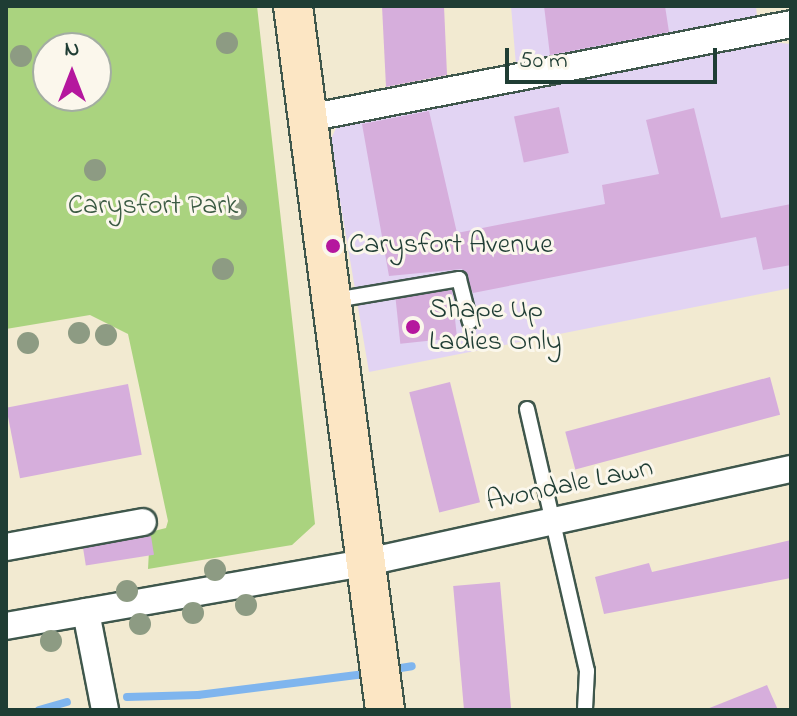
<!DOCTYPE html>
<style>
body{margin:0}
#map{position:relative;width:797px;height:716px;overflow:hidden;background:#f2ead1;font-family:"Indie Flower",sans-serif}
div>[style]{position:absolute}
.built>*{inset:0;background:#e2d4f3}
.green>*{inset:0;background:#aad37f}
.stream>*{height:8px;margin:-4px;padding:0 4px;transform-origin:4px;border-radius:4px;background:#7fb5ee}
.building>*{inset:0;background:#d6aedc;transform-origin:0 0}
.roads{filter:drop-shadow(2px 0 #3f574c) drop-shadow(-2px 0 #3f574c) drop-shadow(0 2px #3f574c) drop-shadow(0 -2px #3f574c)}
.service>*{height:14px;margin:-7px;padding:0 7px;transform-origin:7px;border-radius:7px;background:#fff}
.minor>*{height:26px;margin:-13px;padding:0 13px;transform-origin:13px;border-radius:13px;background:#fff}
.secondary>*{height:38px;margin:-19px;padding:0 19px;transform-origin:19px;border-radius:19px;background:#fce6c4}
.trees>*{width:22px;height:22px;margin:-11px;border-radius:50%;background:#8d9b83}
.dots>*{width:22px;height:22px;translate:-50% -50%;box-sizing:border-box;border:4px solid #fbf7ec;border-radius:50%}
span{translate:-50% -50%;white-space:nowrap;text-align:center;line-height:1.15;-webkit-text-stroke:6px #fbf7ec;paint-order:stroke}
.park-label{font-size:28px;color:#3b5b43}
.poi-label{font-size:28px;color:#1f3d34}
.left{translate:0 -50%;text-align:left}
.street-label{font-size:28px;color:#1f3d34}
.frame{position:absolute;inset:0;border:8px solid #1f3d34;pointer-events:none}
.north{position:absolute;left:32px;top:32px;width:80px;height:80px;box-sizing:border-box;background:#fbf7ec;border:2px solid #a3ada2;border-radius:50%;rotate:0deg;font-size:22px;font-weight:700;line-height:32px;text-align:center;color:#1f3d34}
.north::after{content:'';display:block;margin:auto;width:28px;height:36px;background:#b5179e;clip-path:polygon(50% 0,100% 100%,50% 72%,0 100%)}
.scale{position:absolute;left:505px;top:48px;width:212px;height:36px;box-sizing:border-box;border:4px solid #1f3d34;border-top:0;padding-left:10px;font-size:24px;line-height:28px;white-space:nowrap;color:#1f3d34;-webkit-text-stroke:6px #fbf7ec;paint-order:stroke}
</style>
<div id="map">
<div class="built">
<i style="clip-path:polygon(511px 6px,756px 6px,757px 17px,516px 65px)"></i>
<i style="clip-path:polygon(758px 41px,791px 44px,791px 288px,369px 372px,330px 141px,338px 124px)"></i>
</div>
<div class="green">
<i style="clip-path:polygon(evenodd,6px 6px,257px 6px,315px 524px,292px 545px,148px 569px,150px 532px,166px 528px,168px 521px,128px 334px,90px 315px,6px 329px,6px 6px,48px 48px,96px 48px,96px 96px,48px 96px,48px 48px)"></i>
</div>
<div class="stream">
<i style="left:388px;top:670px;width:24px;rotate:-9deg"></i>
<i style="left:127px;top:697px;width:71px;rotate:-1.6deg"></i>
<i style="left:198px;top:695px;width:174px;rotate:-7.2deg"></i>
<i style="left:39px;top:710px;width:29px;rotate:-16deg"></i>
</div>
<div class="building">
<i style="clip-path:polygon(382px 6px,444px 6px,447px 75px,386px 87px)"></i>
<i style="clip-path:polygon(544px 6px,665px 6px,669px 32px,550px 55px)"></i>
<i style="left:559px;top:107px;width:47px;height:46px;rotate:78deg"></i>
<i style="clip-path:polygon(694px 108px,721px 218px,791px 204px,791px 265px,763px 270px,756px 237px,473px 293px,462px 269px,389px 276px,362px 124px,429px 111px,457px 233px,605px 204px,602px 185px,659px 174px,646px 120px)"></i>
<i style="left:452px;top:290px;width:48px;height:57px;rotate:84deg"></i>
<i style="left:770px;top:377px;width:39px;height:212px;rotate:75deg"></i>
<i style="left:450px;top:382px;width:124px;height:42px;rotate:76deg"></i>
<i style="left:128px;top:384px;width:72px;height:124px;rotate:79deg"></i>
<i style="left:151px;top:536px;width:19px;height:69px;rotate:81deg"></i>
<i style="clip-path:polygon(791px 540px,791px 578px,604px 614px,595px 577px,649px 563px,652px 572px)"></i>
<i style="left:500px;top:582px;width:128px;height:47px;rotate:85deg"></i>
<i style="clip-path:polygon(767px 685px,778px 710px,707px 710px,707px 709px)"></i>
</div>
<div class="roads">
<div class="service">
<i style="left:335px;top:300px;width:126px;rotate:-9.6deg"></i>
<i style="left:459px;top:279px;width:44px;rotate:75.7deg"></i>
<i style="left:527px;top:409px;width:269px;rotate:77.1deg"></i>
<i style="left:587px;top:671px;width:39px;rotate:93deg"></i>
</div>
<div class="minor">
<i style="left:303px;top:119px;width:497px;rotate:-11deg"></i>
<i style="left:6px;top:547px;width:139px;rotate:-10.3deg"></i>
<i style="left:86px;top:612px;width:100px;rotate:79deg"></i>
<i style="left:6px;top:626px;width:363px;rotate:-10deg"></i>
<i style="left:363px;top:563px;width:438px;rotate:-12.4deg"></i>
</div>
<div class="secondary">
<i style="left:293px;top:6px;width:710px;rotate:82.55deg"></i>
</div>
</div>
<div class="trees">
<i style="left:227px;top:43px"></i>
<i style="left:21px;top:56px"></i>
<i style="left:95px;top:170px"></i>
<i style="left:236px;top:209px"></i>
<i style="left:223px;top:269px"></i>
<i style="left:79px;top:333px"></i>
<i style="left:106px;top:335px"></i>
<i style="left:28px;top:343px"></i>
<i style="left:215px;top:570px"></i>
<i style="left:127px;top:591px"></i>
<i style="left:246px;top:605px"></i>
<i style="left:193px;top:613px"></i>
<i style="left:140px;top:624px"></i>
<i style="left:51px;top:641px"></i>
</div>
<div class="dots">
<i style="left:333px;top:246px;background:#b5179e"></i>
<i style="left:413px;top:327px;background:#b5179e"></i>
</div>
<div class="park-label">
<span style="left:153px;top:207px">Carysfort Park</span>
</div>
<div class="poi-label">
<span class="left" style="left:349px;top:246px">Carysfort Avenue</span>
<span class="left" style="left:429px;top:327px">Shape Up<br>Ladies Only</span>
</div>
<div class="street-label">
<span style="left:570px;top:486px;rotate:-12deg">Avondale Lawn</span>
</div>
<div class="frame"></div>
<div class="north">N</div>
<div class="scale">50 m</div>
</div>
